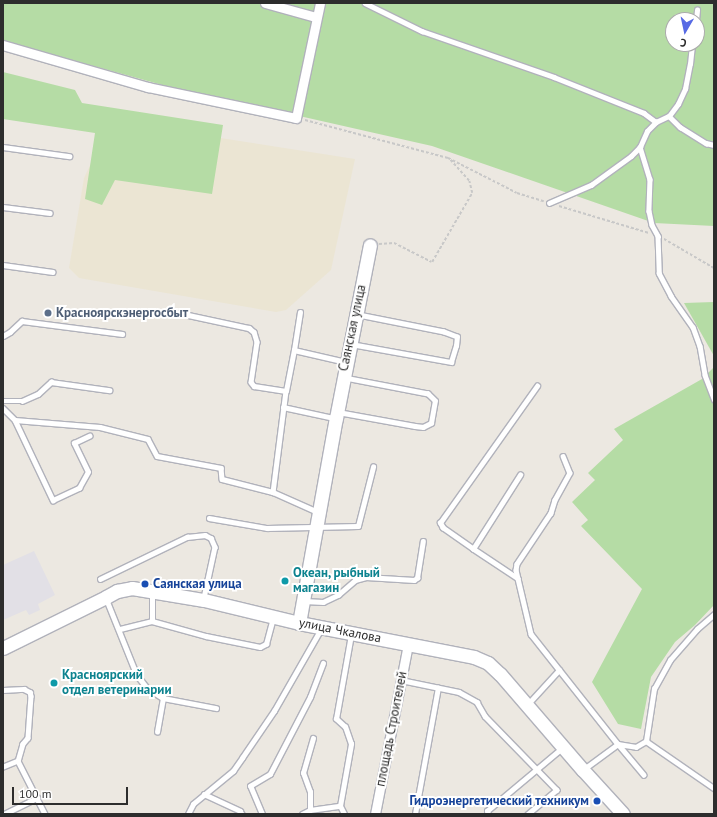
<!DOCTYPE html>
<meta charset="utf-8">
<style>
body{margin:0}
#map{position:relative;width:717px;height:817px;overflow:hidden;background:#ece8e1;font-family:"PT Sans",sans-serif}
div>[style]{position:absolute}
.industrial>*{inset:0;background:#e2e0e6}
.education>*{inset:0;background:#ebe5d3}
.green>*{inset:0;background:#b5dca5}
.path>*{height:1.5px;margin-top:-0.75px;transform-origin:0;background:repeating-linear-gradient(90deg,#c8c8c8 0 3px,transparent 0 5px)}
.roads{filter:drop-shadow(1px 0 #b1b2bb) drop-shadow(-1px 0 #b1b2bb) drop-shadow(0 1px #b1b2bb) drop-shadow(0 -1px #b1b2bb)}
.lane>*{height:4.5px;margin:-2.25px;padding:0 2.25px;transform-origin:2.25px;border-radius:2.25px;background:#fff}
.street>*{height:9px;margin:-4.5px;padding:0 4.5px;transform-origin:4.5px;border-radius:4.5px;background:#fff}
.secondary>*{height:13px;margin:-6.5px;padding:0 6.5px;transform-origin:6.5px;border-radius:6.5px;background:#fff}
.dots>*{width:11px;height:11px;translate:-50% -50%;box-sizing:border-box;border:2px solid #fff;border-radius:50%}
span{translate:-50% -50%;white-space:nowrap;text-align:center;line-height:1.15;-webkit-text-stroke:4px #fff;paint-order:stroke}
.service-label{font-size:13px;color:#4e5e75;font-weight:700}
.left{translate:0 -50%;text-align:left}
.street-label{font-size:13px;color:#2d2d2d}
.culture-label{font-size:13px;color:#0d838f;font-weight:700}
.transit-label{font-size:13px;color:#164399;font-weight:700}
.right{translate:-100% -50%;text-align:right}
.frame{position:absolute;inset:0;border:4px solid #2d2d2d;pointer-events:none}
.north{position:absolute;left:665px;top:12px;width:40px;height:40px;box-sizing:border-box;background:#fff;border:1px solid #ababab;border-radius:50%;rotate:189deg;font-size:11px;font-weight:700;line-height:16px;text-align:center;color:#2d2d2d}
.north::after{content:'';display:block;margin:auto;width:14px;height:18px;background:#576ae4;clip-path:polygon(50% 0,100% 100%,50% 72%,0 100%)}
.scale{position:absolute;left:12px;top:787px;width:116px;height:18px;box-sizing:border-box;border:2px solid #2d2d2d;border-top:0;padding-left:5px;font-size:12px;line-height:14px;white-space:nowrap;color:#2d2d2d;-webkit-text-stroke:3px #fff;paint-order:stroke}
</style>
<div id="map">
<div class="industrial">
<i style="clip-path:polygon(34px 551px,55px 595px,38px 604px,40px 610px,29px 615px,26px 610px,3px 620px,3px 565px)"></i>
</div>
<div class="education">
<i style="clip-path:polygon(111px 121px,355px 159px,331px 270px,286px 310px,276px 312px,79px 278px,69px 268px,84px 178px)"></i>
</div>
<div class="green">
<i style="clip-path:polygon(evenodd,3px 3px,712px 3px,714px 4px,714px 226px,654px 223px,432px 146px,166px 86px,3px 41px,3px 3px,673px 20px,697px 20px,697px 44px,673px 44px,673px 20px)"></i>
<i style="clip-path:polygon(3px 72px,75px 90px,82px 103px,223px 125px,212px 194px,115px 180px,102px 205px,85px 199px,95px 133px,3px 119px)"></i>
<i style="clip-path:polygon(714px 302px,714px 356px,684px 303px)"></i>
<i style="clip-path:polygon(714px 367px,714px 605px,695px 625px,675px 642px,651px 677px,641px 729px,618px 724px,592px 682px,642px 589px,581px 526px,588px 520px,572px 502px,595px 480px,588px 473px,623px 440px,614px 429px,702px 379px)"></i>
</div>
<div class="path">
<i style="left:305px;top:120px;width:148px;rotate:14.9deg"></i>
<i style="left:448px;top:158px;width:77px;rotate:26.9deg"></i>
<i style="left:517px;top:193px;width:28px;rotate:17deg"></i>
<i style="left:559px;top:206px;width:94px;rotate:16.7deg"></i>
<i style="left:664px;top:239px;width:58px;rotate:30.1deg"></i>
<i style="left:379px;top:244px;width:15px;rotate:-4deg"></i>
<i style="left:394px;top:243px;width:42px;rotate:26.6deg"></i>
<i style="left:432px;top:262px;width:80px;rotate:-59.9deg"></i>
<i style="left:472px;top:193px;width:12px;rotate:-104deg"></i>
<i style="left:469px;top:181px;width:30px;rotate:-132deg"></i>
</div>
<div class="roads">
<div class="lane">
<i style="left:365px;top:3px;width:64px;rotate:26.2deg"></i>
<i style="left:422px;top:31px;width:140px;rotate:19.2deg"></i>
<i style="left:554px;top:77px;width:97px;rotate:21.8deg"></i>
<i style="left:644px;top:113px;width:15px;rotate:37deg"></i>
<i style="left:696px;top:20px;width:10px;rotate:-84deg"></i>
<i style="left:669px;top:116px;width:16px;rotate:45deg"></i>
<i style="left:680px;top:127px;width:31px;rotate:32deg"></i>
<i style="left:706px;top:143px;width:8px;rotate:14deg"></i>
<i style="left:3px;top:147px;width:67px;rotate:7.8deg"></i>
<i style="left:640px;top:147px;width:34px;rotate:73deg"></i>
<i style="left:650px;top:179px;width:32px;rotate:92deg"></i>
<i style="left:649px;top:211px;width:14px;rotate:78deg"></i>
<i style="left:652px;top:225px;width:13px;rotate:61deg"></i>
<i style="left:658px;top:236px;width:37px;rotate:88deg"></i>
<i style="left:659px;top:273px;width:26px;rotate:62deg"></i>
<i style="left:671px;top:296px;width:38px;rotate:55deg"></i>
<i style="left:693px;top:327px;width:20px;rotate:70deg"></i>
<i style="left:700px;top:346px;width:29px;rotate:80deg"></i>
<i style="left:705px;top:375px;width:26px;rotate:69deg"></i>
<i style="left:549px;top:203px;width:46px;rotate:-23.2deg"></i>
<i style="left:591px;top:185px;width:49px;rotate:-35.9deg"></i>
<i style="left:631px;top:156px;width:13px;rotate:-45deg"></i>
<i style="left:640px;top:147px;width:17px;rotate:-66deg"></i>
<i style="left:647px;top:131px;width:13px;rotate:-45deg"></i>
<i style="left:656px;top:122px;width:14px;rotate:-25deg"></i>
<i style="left:669px;top:116px;width:15px;rotate:-53deg"></i>
<i style="left:678px;top:104px;width:17px;rotate:-65deg"></i>
<i style="left:685px;top:89px;width:25px;rotate:-79deg"></i>
<i style="left:690px;top:64px;width:20px;rotate:-84deg"></i>
<i style="left:3px;top:207px;width:47px;rotate:7.3deg"></i>
<i style="left:3px;top:265px;width:50px;rotate:8deg"></i>
<i style="left:179px;top:313px;width:72px;rotate:12.1deg"></i>
<i style="left:249px;top:328px;width:6px;rotate:39deg"></i>
<i style="left:254px;top:332px;width:10px;rotate:73deg"></i>
<i style="left:257px;top:342px;width:40px;rotate:98.5deg"></i>
<i style="left:251px;top:382px;width:5px;rotate:53deg"></i>
<i style="left:254px;top:386px;width:32px;rotate:9deg"></i>
<i style="left:286px;top:391px;width:102px;rotate:97.3deg"></i>
<i style="left:3px;top:336px;width:8px;rotate:-30deg"></i>
<i style="left:10px;top:332px;width:16px;rotate:-43deg"></i>
<i style="left:22px;top:321px;width:101px;rotate:7.4deg"></i>
<i style="left:351px;top:344px;width:102px;rotate:10.2deg"></i>
<i style="left:451px;top:362px;width:17px;rotate:-73deg"></i>
<i style="left:456px;top:346px;width:9px;rotate:-84deg"></i>
<i style="left:457px;top:337px;width:14px;rotate:-159deg"></i>
<i style="left:444px;top:332px;width:88px;rotate:-168.8deg"></i>
<i style="left:294px;top:350px;width:38px;rotate:-81deg"></i>
<i style="left:286px;top:391px;width:42px;rotate:-79deg"></i>
<i style="left:294px;top:350px;width:53px;rotate:13deg"></i>
<i style="left:3px;top:401px;width:19px"></i>
<i style="left:22px;top:401px;width:17px;rotate:-24deg"></i>
<i style="left:38px;top:394px;width:18px;rotate:-43deg"></i>
<i style="left:51px;top:382px;width:59px;rotate:7.9deg"></i>
<i style="left:283px;top:407px;width:52px;rotate:12.2deg"></i>
<i style="left:3px;top:408px;width:17px;rotate:45deg"></i>
<i style="left:15px;top:420px;width:89px;rotate:64.6deg"></i>
<i style="left:53px;top:500px;width:29px;rotate:-25deg"></i>
<i style="left:79px;top:488px;width:18px;rotate:-61deg"></i>
<i style="left:88px;top:472px;width:32px;rotate:-116deg"></i>
<i style="left:74px;top:443px;width:17px;rotate:-25deg"></i>
<i style="left:338px;top:412px;width:78px;rotate:10.3deg"></i>
<i style="left:415px;top:426px;width:8px;rotate:7deg"></i>
<i style="left:423px;top:427px;width:9px;rotate:-27deg"></i>
<i style="left:431px;top:423px;width:22px;rotate:-80deg"></i>
<i style="left:435px;top:401px;width:10px;rotate:-135deg"></i>
<i style="left:428px;top:394px;width:85px;rotate:-169.1deg"></i>
<i style="left:15px;top:420px;width:85px;rotate:4.7deg"></i>
<i style="left:100px;top:427px;width:49px;rotate:14deg"></i>
<i style="left:148px;top:439px;width:19px;rotate:62deg"></i>
<i style="left:157px;top:456px;width:65px;rotate:10.6deg"></i>
<i style="left:221px;top:468px;width:11px;rotate:85deg"></i>
<i style="left:222px;top:479px;width:53px;rotate:14.3deg"></i>
<i style="left:273px;top:492px;width:49px;rotate:24deg"></i>
<i style="left:563px;top:456px;width:18px;rotate:68deg"></i>
<i style="left:570px;top:473px;width:31px;rotate:119deg"></i>
<i style="left:555px;top:500px;width:14px;rotate:107deg"></i>
<i style="left:551px;top:513px;width:61px;rotate:123.7deg"></i>
<i style="left:517px;top:564px;width:6px;rotate:99deg"></i>
<i style="left:516px;top:570px;width:66px;rotate:76.8deg"></i>
<i style="left:531px;top:634px;width:140px;rotate:51.7deg"></i>
<i style="left:618px;top:744px;width:40px;rotate:50deg"></i>
<i style="left:209px;top:518px;width:59px;rotate:9.8deg"></i>
<i style="left:267px;top:528px;width:91px;rotate:-1.3deg"></i>
<i style="left:358px;top:526px;width:61px;rotate:-75.7deg"></i>
<i style="left:473px;top:549px;width:37px;rotate:-145deg"></i>
<i style="left:443px;top:528px;width:6px;rotate:-121deg"></i>
<i style="left:440px;top:523px;width:168px;rotate:-54.7deg"></i>
<i style="left:100px;top:579px;width:97px;rotate:-25.8deg"></i>
<i style="left:187px;top:537px;width:18px;rotate:-6deg"></i>
<i style="left:205px;top:535px;width:7px;rotate:27deg"></i>
<i style="left:211px;top:538px;width:10px;rotate:66deg"></i>
<i style="left:215px;top:547px;width:52px;rotate:102.2deg"></i>
<i style="left:518px;top:579px;width:54px;rotate:-146.3deg"></i>
<i style="left:473px;top:549px;width:88px;rotate:-57.6deg"></i>
<i style="left:106px;top:598px;width:83px;rotate:68.1deg"></i>
<i style="left:137px;top:675px;width:16px;rotate:52deg"></i>
<i style="left:147px;top:688px;width:19px;rotate:32deg"></i>
<i style="left:163px;top:698px;width:54px;rotate:10.7deg"></i>
<i style="left:304px;top:601px;width:19px;rotate:3deg"></i>
<i style="left:323px;top:602px;width:17px;rotate:-25deg"></i>
<i style="left:338px;top:595px;width:23px;rotate:-41deg"></i>
<i style="left:355px;top:580px;width:11px;rotate:-15deg"></i>
<i style="left:366px;top:577px;width:48px;rotate:3.6deg"></i>
<i style="left:414px;top:580px;width:4px;rotate:-34deg"></i>
<i style="left:417px;top:578px;width:37px;rotate:-81deg"></i>
<i style="left:152px;top:621px;width:56px;rotate:15.5deg"></i>
<i style="left:206px;top:636px;width:55px;rotate:11.5deg"></i>
<i style="left:260px;top:647px;width:7px;rotate:-27deg"></i>
<i style="left:266px;top:644px;width:27px;rotate:-75deg"></i>
<i style="left:120px;top:629px;width:33px;rotate:-14deg"></i>
<i style="left:152px;top:621px;width:28px;rotate:-90deg"></i>
<i style="left:401px;top:680px;width:59px;rotate:11.7deg"></i>
<i style="left:459px;top:692px;width:21px;rotate:29deg"></i>
<i style="left:477px;top:702px;width:16px;rotate:60deg"></i>
<i style="left:485px;top:716px;width:103px;rotate:45.8deg"></i>
<i style="left:557px;top:790px;width:38px;rotate:140deg"></i>
<i style="left:3px;top:690px;width:21px;rotate:-3deg"></i>
<i style="left:24px;top:689px;width:7px;rotate:27deg"></i>
<i style="left:30px;top:692px;width:4px;rotate:76deg"></i>
<i style="left:31px;top:696px;width:42px;rotate:94.1deg"></i>
<i style="left:28px;top:738px;width:8px;rotate:130deg"></i>
<i style="left:23px;top:744px;width:18px;rotate:106deg"></i>
<i style="left:18px;top:761px;width:16px;rotate:158deg"></i>
<i style="left:528px;top:704px;width:46px;rotate:-47.6deg"></i>
<i style="left:157px;top:732px;width:35px;rotate:-80deg"></i>
<i style="left:646px;top:741px;width:83px;rotate:34.7deg"></i>
<i style="left:18px;top:761px;width:59px;rotate:63deg"></i>
<i style="left:584px;top:769px;width:42px;rotate:-36.3deg"></i>
<i style="left:618px;top:744px;width:18px;rotate:9deg"></i>
<i style="left:636px;top:747px;width:12px;rotate:-31deg"></i>
<i style="left:646px;top:741px;width:53px;rotate:-81.3deg"></i>
<i style="left:654px;top:689px;width:33px;rotate:-61deg"></i>
<i style="left:670px;top:660px;width:41px;rotate:-48.9deg"></i>
<i style="left:697px;top:629px;width:23px;rotate:-41deg"></i>
<i style="left:204px;top:794px;width:40px;rotate:25deg"></i>
<i style="left:240px;top:811px;width:4px;rotate:56deg"></i>
<i style="left:310px;top:810px;width:18px;rotate:-90deg"></i>
<i style="left:310px;top:792px;width:20px;rotate:-110deg"></i>
<i style="left:303px;top:773px;width:36px;rotate:-74deg"></i>
<i style="left:4px;top:814px;width:37px;rotate:-26deg"></i>
<i style="left:188px;top:814px;width:11px;rotate:-63deg"></i>
<i style="left:193px;top:804px;width:52px;rotate:-39.5deg"></i>
<i style="left:233px;top:771px;width:16px;rotate:-55deg"></i>
<i style="left:242px;top:758px;width:57px;rotate:-55.8deg"></i>
<i style="left:274px;top:711px;width:95px;rotate:-60.2deg"></i>
<i style="left:262px;top:814px;width:30px;rotate:-113deg"></i>
<i style="left:250px;top:786px;width:23px;rotate:-31deg"></i>
<i style="left:270px;top:774px;width:87px;rotate:-62.5deg"></i>
<i style="left:310px;top:697px;width:36px;rotate:-69deg"></i>
<i style="left:302px;top:814px;width:9px;rotate:-27deg"></i>
<i style="left:310px;top:810px;width:30px;rotate:-8deg"></i>
<i style="left:344px;top:814px;width:9px;rotate:-117deg"></i>
<i style="left:340px;top:806px;width:63px;rotate:-79.9deg"></i>
<i style="left:351px;top:744px;width:18px;rotate:-109deg"></i>
<i style="left:345px;top:727px;width:12px;rotate:-138deg"></i>
<i style="left:336px;top:719px;width:85px;rotate:-79.9deg"></i>
<i style="left:415px;top:814px;width:128px;rotate:-79.7deg"></i>
<i style="left:488px;top:814px;width:3px;rotate:-108deg"></i>
<i style="left:487px;top:811px;width:98px;rotate:-40deg"></i>
</div>
<div class="street">
<i style="left:265px;top:3px;width:53px;rotate:15.4deg"></i>
<i style="left:3px;top:45px;width:151px;rotate:16.2deg"></i>
<i style="left:148px;top:87px;width:151px;rotate:11.8deg"></i>
<i style="left:296px;top:118px;width:117px;rotate:-78.2deg"></i>
<i style="left:375px;top:814px;width:173px;rotate:-79deg"></i>
</div>
<div class="secondary">
<i style="left:299px;top:623px;width:208px;rotate:-79.8deg"></i>
<i style="left:336px;top:418px;width:176px;rotate:-78.9deg"></i>
<i style="left:3px;top:648px;width:115px;rotate:-26.3deg"></i>
<i style="left:106px;top:597px;width:13px;rotate:-29deg"></i>
<i style="left:117px;top:591px;width:15px;rotate:-11deg"></i>
<i style="left:132px;top:588px;width:73px;rotate:9.5deg"></i>
<i style="left:204px;top:600px;width:98px;rotate:13.6deg"></i>
<i style="left:299px;top:623px;width:178px;rotate:11deg"></i>
<i style="left:474px;top:657px;width:15px;rotate:23deg"></i>
<i style="left:488px;top:663px;width:16px;rotate:43deg"></i>
<i style="left:500px;top:674px;width:127px;rotate:49.2deg"></i>
<i style="left:583px;top:770px;width:59px;rotate:47.7deg"></i>
</div>
</div>
<div class="dots">
<i style="left:48px;top:313px;background:#5c6f8a"></i>
<i style="left:285px;top:581px;background:#0f9aa8"></i>
<i style="left:145px;top:584px;background:#1a4fb4"></i>
<i style="left:54px;top:683px;background:#0f9aa8"></i>
<i style="left:597px;top:801px;background:#1a4fb4"></i>
</div>
<div class="service-label">
<span class="left" style="left:56px;top:313px">Красноярскэнергосбыт</span>
</div>
<div class="street-label">
<span style="left:353px;top:328px;rotate:-78deg">Саянская улица</span>
<span style="left:340px;top:631px;rotate:11deg">улица Чкалова</span>
<span style="left:392px;top:729px;rotate:-79deg">площадь Строителей</span>
</div>
<div class="culture-label">
<span class="left" style="left:293px;top:581px">Океан, рыбный<br>магазин</span>
<span class="left" style="left:62px;top:683px">Красноярский<br>отдел ветеринарии</span>
</div>
<div class="transit-label">
<span class="left" style="left:153px;top:584px">Саянская улица</span>
<span class="right" style="left:589px;top:801px">Гидроэнергетический техникум</span>
</div>
<div class="frame"></div>
<div class="north">С</div>
<div class="scale">100 m</div>
</div>
